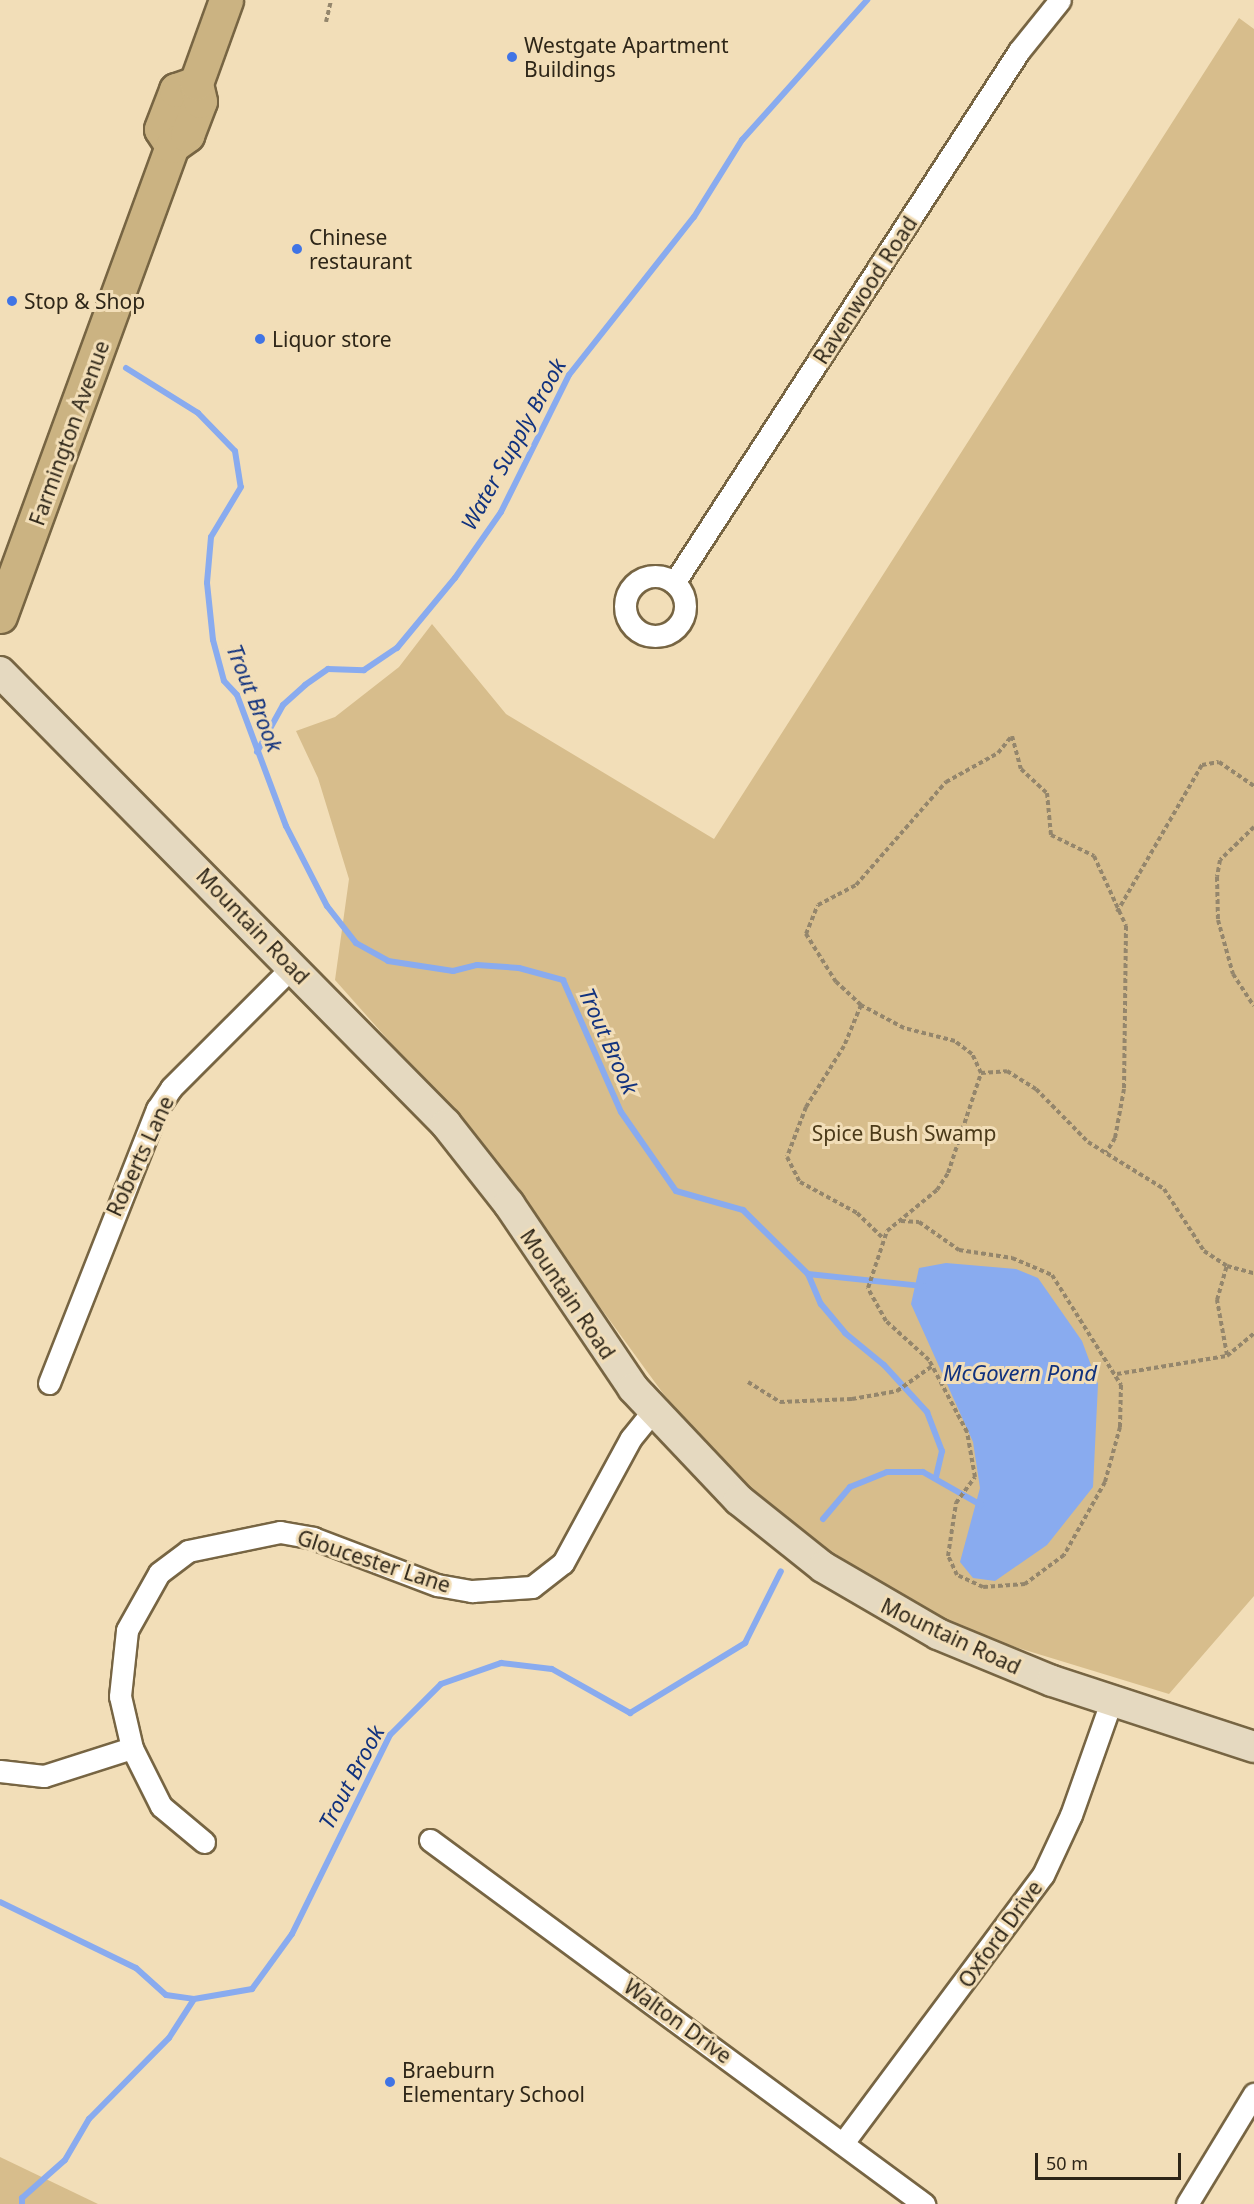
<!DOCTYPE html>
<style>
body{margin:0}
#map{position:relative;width:1254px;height:2204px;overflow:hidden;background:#f2deb8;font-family:"Noto Sans",sans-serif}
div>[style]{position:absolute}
.green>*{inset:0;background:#d7bd8c}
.water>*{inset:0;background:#89abef}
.stream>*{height:6px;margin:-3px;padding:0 3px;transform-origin:3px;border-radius:3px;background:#89abef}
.path>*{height:4px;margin-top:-2px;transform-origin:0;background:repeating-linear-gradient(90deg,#94866c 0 4.5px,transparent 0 7.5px)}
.roads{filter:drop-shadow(2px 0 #776543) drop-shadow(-2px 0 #776543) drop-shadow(0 2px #776543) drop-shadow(0 -2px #776543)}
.street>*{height:21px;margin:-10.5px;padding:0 10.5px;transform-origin:10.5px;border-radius:10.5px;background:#fff}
.street>.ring{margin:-10.5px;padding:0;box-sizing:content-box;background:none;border:21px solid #fff;border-radius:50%}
.secondary>*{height:30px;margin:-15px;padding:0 15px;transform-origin:15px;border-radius:15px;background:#e5d9c0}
.primary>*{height:33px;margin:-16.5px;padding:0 16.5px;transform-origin:16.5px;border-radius:16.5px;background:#cbb382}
.dots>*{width:16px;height:16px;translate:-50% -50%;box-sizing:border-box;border:3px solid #f2deb8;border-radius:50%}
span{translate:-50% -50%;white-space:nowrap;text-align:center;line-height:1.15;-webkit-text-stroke:6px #f2deb8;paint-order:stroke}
.poi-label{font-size:21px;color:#2e2618}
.left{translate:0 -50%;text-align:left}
.street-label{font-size:21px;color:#2e2618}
.park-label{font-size:21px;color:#4b3a19}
.water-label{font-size:22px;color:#11327e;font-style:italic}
.scale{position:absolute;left:1035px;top:2153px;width:146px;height:27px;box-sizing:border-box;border:3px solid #2e2618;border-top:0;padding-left:8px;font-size:18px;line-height:21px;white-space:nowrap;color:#2e2618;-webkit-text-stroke:4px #f2deb8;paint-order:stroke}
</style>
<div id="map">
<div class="green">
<i style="clip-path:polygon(1239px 18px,1254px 29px,1254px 1596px,1169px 1694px,950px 1627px,795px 1528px,713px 1454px,662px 1392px,484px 1148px,335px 980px,349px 879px,318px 778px,296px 731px,335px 717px,399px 667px,432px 624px,506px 714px,714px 839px)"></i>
<i style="clip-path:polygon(0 2157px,98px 2204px,0 2204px)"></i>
</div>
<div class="water">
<i style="clip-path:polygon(946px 1263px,1016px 1269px,1038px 1278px,1082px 1341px,1098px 1384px,1093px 1487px,1047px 1545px,995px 1581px,973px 1578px,960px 1562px,980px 1488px,973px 1442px,911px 1304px,919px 1268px)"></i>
</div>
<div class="stream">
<i style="left:126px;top:368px;width:85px;rotate:32deg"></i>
<i style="left:198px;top:413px;width:53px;rotate:45.8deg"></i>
<i style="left:235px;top:451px;width:36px;rotate:81deg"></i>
<i style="left:241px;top:487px;width:58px;rotate:121deg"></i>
<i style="left:211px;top:537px;width:46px;rotate:95deg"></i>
<i style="left:207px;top:583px;width:57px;rotate:84deg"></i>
<i style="left:213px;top:640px;width:42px;rotate:75deg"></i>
<i style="left:224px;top:681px;width:19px;rotate:47deg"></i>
<i style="left:237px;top:695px;width:140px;rotate:69.5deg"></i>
<i style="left:286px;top:826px;width:90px;rotate:62.9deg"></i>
<i style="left:327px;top:906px;width:47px;rotate:51.9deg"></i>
<i style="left:356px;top:943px;width:37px;rotate:29deg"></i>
<i style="left:388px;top:961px;width:66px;rotate:8.7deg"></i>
<i style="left:453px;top:971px;width:25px;rotate:-14deg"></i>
<i style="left:477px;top:965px;width:42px;rotate:4.1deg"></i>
<i style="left:519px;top:968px;width:46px;rotate:15.3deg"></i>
<i style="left:563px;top:980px;width:144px;rotate:66.3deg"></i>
<i style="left:621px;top:1112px;width:96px;rotate:55.2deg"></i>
<i style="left:676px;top:1191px;width:70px;rotate:15.8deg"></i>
<i style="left:743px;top:1210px;width:91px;rotate:44.6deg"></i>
<i style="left:808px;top:1274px;width:116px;rotate:6deg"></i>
<i style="left:257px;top:752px;width:54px;rotate:-61deg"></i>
<i style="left:283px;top:705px;width:30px;rotate:-42deg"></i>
<i style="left:305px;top:685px;width:28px;rotate:-35deg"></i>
<i style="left:328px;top:669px;width:36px;rotate:2deg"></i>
<i style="left:364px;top:670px;width:40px;rotate:-34deg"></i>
<i style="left:397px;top:648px;width:91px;rotate:-50.4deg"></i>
<i style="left:455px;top:578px;width:80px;rotate:-55.1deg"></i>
<i style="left:501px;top:512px;width:153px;rotate:-63.6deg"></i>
<i style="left:569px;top:375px;width:201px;rotate:-51.7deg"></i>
<i style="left:694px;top:217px;width:91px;rotate:-58.1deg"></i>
<i style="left:742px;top:140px;width:188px;rotate:-48.2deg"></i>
<i style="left:808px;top:1274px;width:33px;rotate:67deg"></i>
<i style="left:821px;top:1304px;width:38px;rotate:50deg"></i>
<i style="left:845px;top:1333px;width:50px;rotate:39.4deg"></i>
<i style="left:884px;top:1365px;width:64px;rotate:47.5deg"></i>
<i style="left:927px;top:1412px;width:42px;rotate:69deg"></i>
<i style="left:942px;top:1451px;width:28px;rotate:103deg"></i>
<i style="left:823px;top:1519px;width:42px;rotate:-49.8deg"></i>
<i style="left:850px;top:1487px;width:40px;rotate:-22deg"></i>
<i style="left:887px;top:1472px;width:36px"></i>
<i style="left:923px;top:1472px;width:67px;rotate:29.6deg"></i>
<i style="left:0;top:1902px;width:151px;rotate:25.9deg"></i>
<i style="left:136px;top:1968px;width:40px;rotate:42deg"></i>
<i style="left:166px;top:1995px;width:28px;rotate:8deg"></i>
<i style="left:22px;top:2204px;width:6px;rotate:-90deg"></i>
<i style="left:22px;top:2198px;width:57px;rotate:-41.5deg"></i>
<i style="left:65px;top:2160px;width:48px;rotate:-59.7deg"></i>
<i style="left:89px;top:2119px;width:114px;rotate:-45.4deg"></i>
<i style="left:169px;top:2038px;width:46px;rotate:-57.3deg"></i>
<i style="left:194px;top:1999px;width:59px;rotate:-9.8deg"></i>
<i style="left:252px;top:1989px;width:68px;rotate:-54deg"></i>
<i style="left:292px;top:1934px;width:222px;rotate:-63.8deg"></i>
<i style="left:390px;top:1735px;width:72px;rotate:-45deg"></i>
<i style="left:441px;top:1684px;width:64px;rotate:-19.3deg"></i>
<i style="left:501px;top:1663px;width:51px;rotate:6.7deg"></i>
<i style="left:552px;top:1669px;width:90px;rotate:29.4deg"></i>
<i style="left:630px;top:1713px;width:135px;rotate:-31.3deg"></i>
<i style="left:745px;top:1643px;width:80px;rotate:-63.4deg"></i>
</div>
<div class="path">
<i style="left:326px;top:22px;width:23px;rotate:-77deg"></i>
<i style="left:1254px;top:827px;width:47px;rotate:135.9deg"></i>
<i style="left:1220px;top:860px;width:17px;rotate:100deg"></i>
<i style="left:1217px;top:877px;width:43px;rotate:88.7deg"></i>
<i style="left:1218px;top:920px;width:56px;rotate:74.5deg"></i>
<i style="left:1233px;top:974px;width:38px;rotate:57deg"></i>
<i style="left:1117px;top:912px;width:170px;rotate:-60deg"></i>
<i style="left:1202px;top:765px;width:17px;rotate:-10deg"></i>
<i style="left:1219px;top:762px;width:42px;rotate:34.4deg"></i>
<i style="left:861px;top:1005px;width:44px;rotate:112.5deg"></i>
<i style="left:844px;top:1046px;width:72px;rotate:121.9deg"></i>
<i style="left:806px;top:1107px;width:53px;rotate:110.8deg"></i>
<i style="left:787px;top:1157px;width:28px;rotate:63deg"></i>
<i style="left:800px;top:1182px;width:65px;rotate:28.5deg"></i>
<i style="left:857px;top:1213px;width:36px;rotate:44deg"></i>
<i style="left:981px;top:1073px;width:21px;rotate:-115deg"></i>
<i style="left:972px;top:1054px;width:21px;rotate:-143deg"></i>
<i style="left:955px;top:1041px;width:53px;rotate:-165.7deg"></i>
<i style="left:904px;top:1028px;width:49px;rotate:-151.9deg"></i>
<i style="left:861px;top:1005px;width:34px;rotate:-137deg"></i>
<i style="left:836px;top:982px;width:57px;rotate:-122deg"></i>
<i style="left:806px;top:934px;width:31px;rotate:-68deg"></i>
<i style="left:818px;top:905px;width:43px;rotate:-27.8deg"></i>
<i style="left:856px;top:885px;width:137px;rotate:-48.9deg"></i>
<i style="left:946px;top:782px;width:60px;rotate:-29.1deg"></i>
<i style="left:998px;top:753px;width:22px;rotate:-51deg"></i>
<i style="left:1012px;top:736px;width:34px;rotate:75deg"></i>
<i style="left:1021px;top:769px;width:35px;rotate:43deg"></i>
<i style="left:1047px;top:793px;width:42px;rotate:84.6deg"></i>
<i style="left:1051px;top:835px;width:48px;rotate:26deg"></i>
<i style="left:1094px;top:856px;width:77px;rotate:65.4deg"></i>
<i style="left:1126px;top:926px;width:163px;rotate:90.7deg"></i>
<i style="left:1124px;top:1089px;width:50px;rotate:100.4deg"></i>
<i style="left:1115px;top:1138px;width:17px;rotate:121deg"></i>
<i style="left:901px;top:1221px;width:18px;rotate:3deg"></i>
<i style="left:919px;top:1222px;width:49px;rotate:35deg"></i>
<i style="left:959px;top:1250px;width:54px;rotate:8.6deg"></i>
<i style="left:1012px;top:1258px;width:43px;rotate:23deg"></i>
<i style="left:1052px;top:1275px;width:130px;rotate:57.9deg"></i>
<i style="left:1121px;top:1385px;width:42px;rotate:91.4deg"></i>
<i style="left:1120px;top:1427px;width:57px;rotate:105.3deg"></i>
<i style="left:1105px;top:1482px;width:84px;rotate:119.3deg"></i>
<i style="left:1064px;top:1555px;width:49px;rotate:143.4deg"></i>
<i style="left:1025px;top:1584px;width:42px;rotate:175.9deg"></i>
<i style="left:983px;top:1587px;width:29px;rotate:-155deg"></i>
<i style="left:957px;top:1575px;width:21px;rotate:-115deg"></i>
<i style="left:948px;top:1556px;width:54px;rotate:-81.4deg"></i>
<i style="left:956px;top:1503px;width:32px;rotate:-54deg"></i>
<i style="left:975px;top:1477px;width:46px;rotate:-100.1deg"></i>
<i style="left:967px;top:1432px;width:81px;rotate:-117.8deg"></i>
<i style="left:929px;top:1360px;width:58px;rotate:-137.8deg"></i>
<i style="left:886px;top:1321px;width:38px;rotate:-119deg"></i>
<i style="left:868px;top:1288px;width:60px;rotate:-71.6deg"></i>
<i style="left:887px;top:1231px;width:65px;rotate:-39.4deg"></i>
<i style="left:937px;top:1190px;width:20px;rotate:-57deg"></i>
<i style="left:948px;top:1173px;width:105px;rotate:-71.7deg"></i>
<i style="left:981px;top:1073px;width:26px;rotate:-4deg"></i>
<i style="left:1007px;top:1071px;width:34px;rotate:32deg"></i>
<i style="left:1036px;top:1089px;width:74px;rotate:45.5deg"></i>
<i style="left:1088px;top:1142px;width:89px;rotate:31.7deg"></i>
<i style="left:1164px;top:1189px;width:74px;rotate:57.2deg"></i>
<i style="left:1204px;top:1251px;width:27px;rotate:33deg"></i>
<i style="left:1227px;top:1266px;width:28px;rotate:15deg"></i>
<i style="left:1227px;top:1355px;width:56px;rotate:-100.3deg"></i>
<i style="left:1217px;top:1300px;width:35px;rotate:-74deg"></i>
<i style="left:1117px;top:1374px;width:111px;rotate:-9.3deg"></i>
<i style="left:1227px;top:1356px;width:35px;rotate:-40deg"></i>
<i style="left:748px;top:1382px;width:38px;rotate:32deg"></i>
<i style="left:780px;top:1402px;width:72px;rotate:-2.4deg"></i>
<i style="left:852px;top:1399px;width:46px;rotate:-10.1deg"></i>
<i style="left:897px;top:1391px;width:43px;rotate:-35.5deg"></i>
</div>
<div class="roads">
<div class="street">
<i class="ring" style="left:625px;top:576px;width:39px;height:39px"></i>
<i style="left:674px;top:583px;width:634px;rotate:-57.04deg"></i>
<i style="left:1019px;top:51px;width:65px;rotate:-51.2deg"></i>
<i style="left:49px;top:1383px;width:295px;rotate:-68.5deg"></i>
<i style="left:157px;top:1109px;width:25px;rotate:-56deg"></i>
<i style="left:171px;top:1088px;width:171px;rotate:-45deg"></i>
<i style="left:0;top:1771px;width:44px;rotate:6.5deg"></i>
<i style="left:44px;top:1776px;width:92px;rotate:-17.7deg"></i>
<i style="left:430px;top:1840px;width:614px;rotate:36.38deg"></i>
<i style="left:204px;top:1842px;width:56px;rotate:-140.1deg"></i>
<i style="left:161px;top:1806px;width:65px;rotate:-116.6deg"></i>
<i style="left:132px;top:1748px;width:53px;rotate:-103deg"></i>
<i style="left:120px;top:1696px;width:66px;rotate:-83.9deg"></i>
<i style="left:127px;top:1630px;width:65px;rotate:-60.7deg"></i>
<i style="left:159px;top:1573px;width:36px;rotate:-37deg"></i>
<i style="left:188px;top:1551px;width:94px;rotate:-11.7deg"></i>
<i style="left:280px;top:1532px;width:34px;rotate:10deg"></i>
<i style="left:313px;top:1538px;width:133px;rotate:20.8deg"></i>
<i style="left:437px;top:1585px;width:36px;rotate:10deg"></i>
<i style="left:472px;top:1591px;width:60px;rotate:-3.8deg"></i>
<i style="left:532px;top:1587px;width:39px;rotate:-38deg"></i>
<i style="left:563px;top:1563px;width:142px;rotate:-61.5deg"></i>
<i style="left:631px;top:1438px;width:33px;rotate:-51deg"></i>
<i style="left:843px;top:2143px;width:334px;rotate:-53.3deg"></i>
<i style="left:1043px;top:1875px;width:66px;rotate:-65deg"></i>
<i style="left:1071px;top:1815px;width:123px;rotate:-70.5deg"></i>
<i style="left:1187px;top:2204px;width:129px;rotate:-58.7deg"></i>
</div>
<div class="secondary">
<i style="left:0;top:672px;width:635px;rotate:45.38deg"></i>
<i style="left:446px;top:1124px;width:102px;rotate:51.8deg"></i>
<i style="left:509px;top:1204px;width:222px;rotate:56deg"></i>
<i style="left:633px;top:1388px;width:154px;rotate:46.6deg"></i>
<i style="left:739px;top:1500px;width:107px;rotate:38.6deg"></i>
<i style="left:823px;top:1567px;width:133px;rotate:30.2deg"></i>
<i style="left:938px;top:1634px;width:123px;rotate:22.4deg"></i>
<i style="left:1052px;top:1681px;width:213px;rotate:18.1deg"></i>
</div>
<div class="primary">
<i style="left:172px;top:146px;width:20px;rotate:-123deg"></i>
<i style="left:161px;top:129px;width:42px;rotate:-69deg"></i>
<i style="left:176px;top:90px;width:21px;rotate:-19deg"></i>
<i style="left:0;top:616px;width:500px;rotate:-69.9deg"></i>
<i style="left:172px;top:146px;width:19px;rotate:-36deg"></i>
<i style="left:187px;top:135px;width:36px;rotate:-69deg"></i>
<i style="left:200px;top:101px;width:18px;rotate:-103deg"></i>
<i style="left:196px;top:83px;width:88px;rotate:-70.1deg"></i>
</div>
</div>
<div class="dots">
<i style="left:512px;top:57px;background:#4074e5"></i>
<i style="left:297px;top:249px;background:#4074e5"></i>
<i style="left:12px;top:301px;background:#4074e5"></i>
<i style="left:260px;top:339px;background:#4074e5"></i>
<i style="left:390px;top:2082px;background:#4074e5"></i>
</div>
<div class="poi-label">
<span class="left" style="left:524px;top:57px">Westgate Apartment<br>Buildings</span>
<span class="left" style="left:309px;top:249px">Chinese<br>restaurant</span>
<span class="left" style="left:24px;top:301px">Stop &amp; Shop</span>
<span class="left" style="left:272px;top:339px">Liquor store</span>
<span class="left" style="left:402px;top:2082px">Braeburn<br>Elementary School</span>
</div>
<div class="street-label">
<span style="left:865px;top:290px;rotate:-57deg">Ravenwood Road</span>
<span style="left:69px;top:433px;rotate:-70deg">Farmington Avenue</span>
<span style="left:253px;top:926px;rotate:46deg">Mountain Road</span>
<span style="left:140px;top:1156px;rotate:-65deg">Roberts Lane</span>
<span style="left:568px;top:1294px;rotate:56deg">Mountain Road</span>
<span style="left:374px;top:1561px;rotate:18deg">Gloucester Lane</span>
<span style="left:951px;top:1636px;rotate:25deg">Mountain Road</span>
<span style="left:1000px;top:1934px;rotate:-54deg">Oxford Drive</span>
<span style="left:678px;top:2021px;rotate:36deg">Walton Drive</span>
</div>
<div class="park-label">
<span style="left:904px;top:1133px">Spice Bush Swamp</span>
</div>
<div class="water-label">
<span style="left:513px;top:444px;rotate:-61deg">Water Supply Brook</span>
<span style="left:255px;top:698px;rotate:68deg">Trout Brook</span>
<span style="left:609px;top:1041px;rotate:66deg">Trout Brook</span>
<span style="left:1020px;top:1373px">McGovern Pond</span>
<span style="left:351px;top:1777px;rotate:-62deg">Trout Brook</span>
</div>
<div class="scale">50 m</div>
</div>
